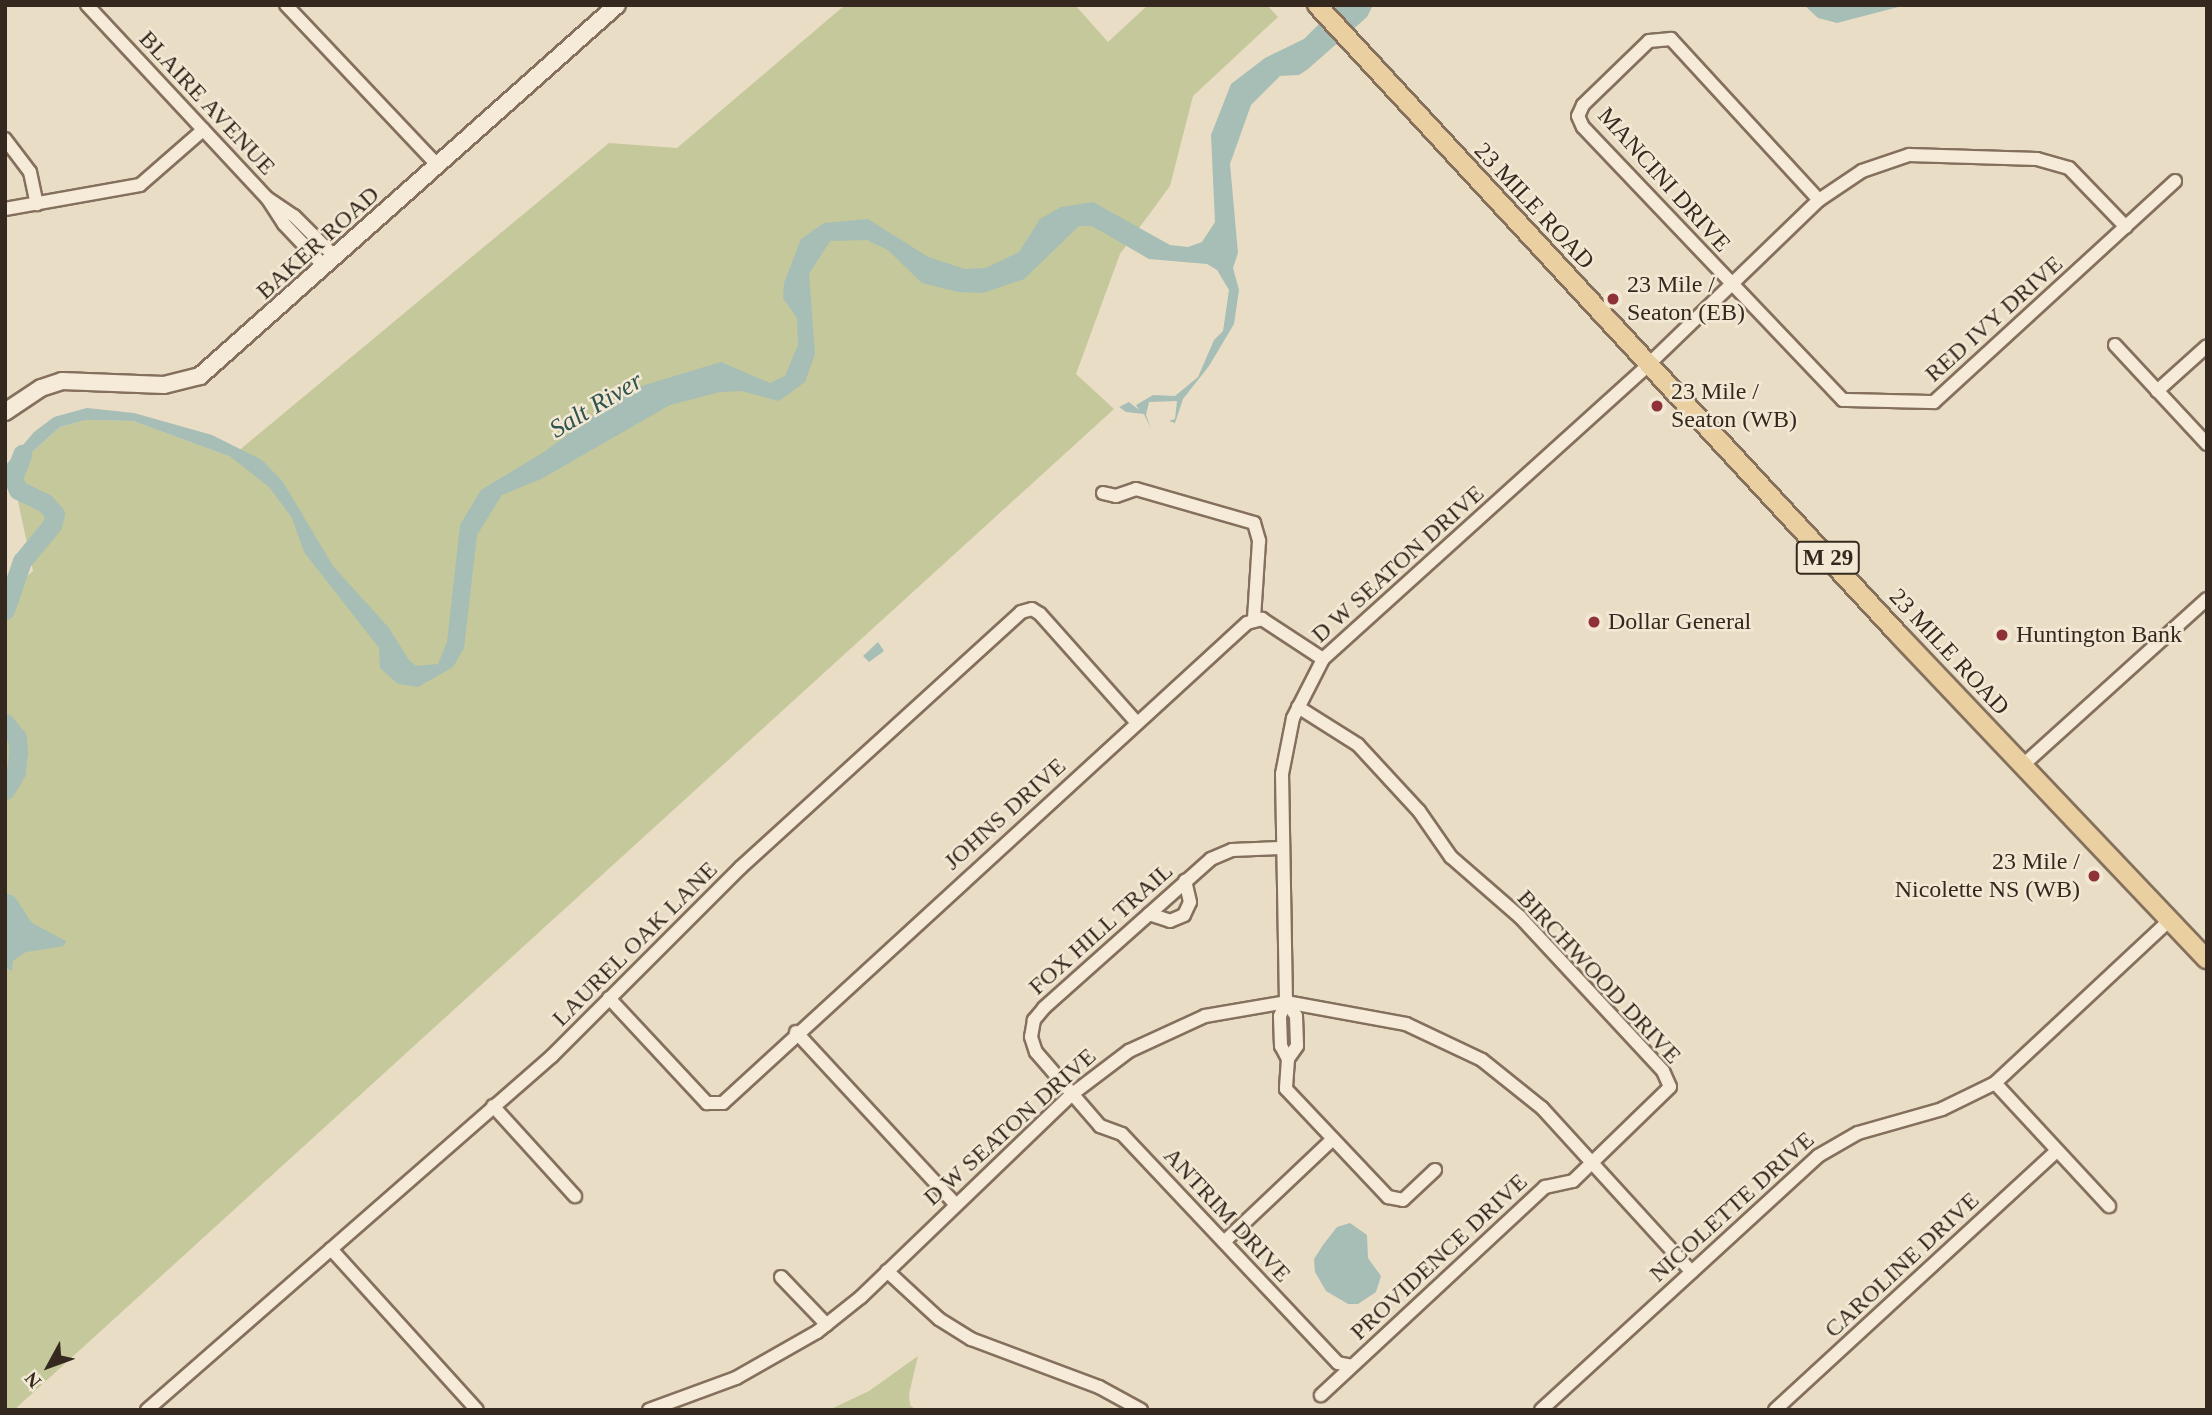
<!DOCTYPE html>
<style>
body{margin:0}
#map{position:relative;width:2212px;height:1415px;overflow:hidden;background:#eaddc5;font-family:"Times New Roman",serif}
div>[style]{position:absolute}
.green>*{inset:0;background:#c4c89a}
.water>*{inset:0;background:#a6beb6}
.river>*{height:19px;margin:-9.5px;padding:0 9.5px;transform-origin:9.5px;border-radius:9.5px;background:#a6beb6}
.roads{filter:drop-shadow(2px 0 #84705d) drop-shadow(-2px 0 #84705d) drop-shadow(0 2px #84705d) drop-shadow(0 -2px #84705d)}
.street>*{height:12px;margin:-6px;padding:0 6px;transform-origin:6px;border-radius:6px;background:#f6ebd8}
.secondary>*{height:16px;margin:-8px;padding:0 8px;transform-origin:8px;border-radius:8px;background:#f6ebd8}
.primary>*{height:18px;margin:-9px;padding:0 9px;transform-origin:9px;border-radius:9px;background:#ead0a0}
.dots>*{width:19px;height:19px;translate:-50% -50%;box-sizing:border-box;border:4px solid #f2e8d4;border-radius:50%}
span{translate:-50% -50%;white-space:nowrap;text-align:center;line-height:1.15;-webkit-text-stroke:5px #f2e8d4;paint-order:stroke}
.shield-label span{padding:2px 5px;background:#f2e8d4;border:2px solid;border-radius:5px;-webkit-text-stroke-width:0}
.shield-label{font-size:23px;color:#35291f;font-weight:700}
.street-label{font-size:24px;color:#35291f}
.poi-label{font-size:24px;color:#35291f}
.left{translate:0 -50%;text-align:left}
.right{translate:-100% -50%;text-align:right}
.water-label{font-size:26px;color:#305450;font-style:italic}
.frame{position:absolute;inset:0;border:7px solid #35291f;pointer-events:none}
.north{position:absolute;left:14px;top:1331px;width:70px;height:70px;-webkit-text-stroke:5px #f2e8d4;paint-order:stroke;rotate:229deg;font-size:19px;font-weight:700;line-height:28px;text-align:center;color:#35291f}
.north::after{content:'';display:block;margin:auto;width:24px;height:32px;background:#35291f;clip-path:polygon(50% 0,100% 100%,50% 72%,0 100%)}
</style>
<div id="map">
<div class="green">
<i style="clip-path:polygon(845px 5px,1075px 5px,1108px 42px,1148px 5px,1267px 5px,1278px 17px,1193px 96px,1170px 186px,1120px 254px,1076px 374px,1114px 409px,14px 1410px,5px 1410px,5px 596px,33px 571px,13px 478px,22px 461px,60px 427px,86px 420px,133px 421px,231px 457px,609px 143px,677px 148px)"></i>
<i style="clip-path:polygon(918px 1356px,909px 1394px,910px 1405px,916px 1410px,829px 1410px,869px 1391px)"></i>
</div>
<div class="water">
<i style="clip-path:polygon(1338px 5px,1373px 5px,1367px 17px,1308px 69px,1299px 75px,1280px 76px,1251px 105px,1230px 164px,1238px 253px,1233px 268px,1239px 290px,1234px 324px,1209px 366px,1183px 399px,1175px 423px,1169px 421px,1175px 419px,1177px 401px,1149px 402px,1146px 415px,1151px 429px,1144px 414px,1126px 412px,1119px 407px,1129px 402px,1139px 410px,1136px 405px,1153px 395px,1175px 396px,1198px 377px,1214px 340px,1223px 331px,1229px 290px,1217px 270px,1207px 264px,1149px 259px,1092px 226px,1079px 226px,1024px 279px,983px 293px,958px 292px,922px 283px,888px 250px,867px 240px,830px 241px,809px 274px,815px 354px,805px 382px,779px 401px,741px 391px,720px 392px,670px 405px,541px 479px,502px 495px,477px 535px,464px 648px,453px 667px,418px 687px,398px 684px,380px 668px,379px 648px,304px 552px,292px 518px,269px 487px,231px 457px,133px 421px,86px 420px,60px 427px,22px 461px,13px 478px,5px 476px,6px 465px,34px 432px,54px 417px,87px 408px,134px 413px,212px 435px,262px 460px,283px 482px,333px 566px,389px 628px,409px 660px,416px 666px,438px 664px,447px 642px,460px 525px,481px 490px,544px 452px,628px 390px,721px 362px,770px 383px,785px 376px,798px 345px,797px 318px,783px 298px,784px 283px,801px 239px,824px 223px,868px 219px,928px 257px,965px 269px,986px 268px,1019px 252px,1040px 219px,1061px 207px,1093px 202px,1170px 245px,1188px 247px,1202px 242px,1215px 222px,1211px 135px,1231px 84px,1265px 58px,1304px 39px)"></i>
<i style="clip-path:polygon(1804px 5px,1906px 5px,1837px 23px,1818px 18px)"></i>
<i style="clip-path:polygon(878px 642px,884px 651px,869px 662px,863px 656px)"></i>
<i style="clip-path:polygon(5px 893px,14px 896px,32px 923px,66px 941px,64px 946px,26px 952px,13px 961px,12px 971px,5px 967px)"></i>
<i style="clip-path:polygon(1350px 1223px,1367px 1235px,1368px 1258px,1381px 1276px,1376px 1292px,1358px 1304px,1348px 1304px,1326px 1291px,1315px 1272px,1314px 1259px,1323px 1245px,1337px 1227px)"></i>
</div>
<div class="river">
<i style="left:5px;top:610px;width:52px;rotate:-70.9deg"></i>
<i style="left:22px;top:561px;width:47px;rotate:-50.2deg"></i>
<i style="left:52px;top:525px;width:11px;rotate:-75deg"></i>
<i style="left:55px;top:514px;width:15px;rotate:-132deg"></i>
<i style="left:45px;top:503px;width:30px;rotate:-154deg"></i>
<i style="left:18px;top:490px;width:13px;rotate:-113deg"></i>
<i style="left:13px;top:478px;width:26px;rotate:-69deg"></i>
<i style="left:5px;top:723px;width:19px;rotate:51deg"></i>
<i style="left:17px;top:738px;width:14px;rotate:86deg"></i>
<i style="left:18px;top:752px;width:20px;rotate:96deg"></i>
<i style="left:16px;top:772px;width:21px;rotate:121deg"></i>
</div>
<div class="roads">
<div class="street">
<i style="left:87px;top:5px;width:264px;rotate:47deg"></i>
<i style="left:286px;top:5px;width:221px;rotate:46.6deg"></i>
<i style="left:5px;top:139px;width:41px;rotate:52.9deg"></i>
<i style="left:30px;top:172px;width:33px;rotate:78deg"></i>
<i style="left:1819px;top:200px;width:219px;rotate:-132.6deg"></i>
<i style="left:1671px;top:39px;width:22px;rotate:175deg"></i>
<i style="left:1649px;top:41px;width:92px;rotate:135.9deg"></i>
<i style="left:1583px;top:105px;width:12px;rotate:114deg"></i>
<i style="left:1578px;top:116px;width:12px;rotate:66deg"></i>
<i style="left:1583px;top:127px;width:377px;rotate:46.4deg"></i>
<i style="left:1843px;top:400px;width:91px;rotate:1.3deg"></i>
<i style="left:1934px;top:402px;width:327px;rotate:-42.5deg"></i>
<i style="left:5px;top:209px;width:137px;rotate:-10.1deg"></i>
<i style="left:140px;top:185px;width:84px;rotate:-41.1deg"></i>
<i style="left:324px;top:266px;width:58px;rotate:-133.6deg"></i>
<i style="left:284px;top:224px;width:31px;rotate:-123deg"></i>
<i style="left:267px;top:198px;width:32px;rotate:34deg"></i>
<i style="left:294px;top:216px;width:58px;rotate:45deg"></i>
<i style="left:2115px;top:345px;width:135px;rotate:47.1deg"></i>
<i style="left:2157px;top:391px;width:67px;rotate:-42deg"></i>
<i style="left:1103px;top:493px;width:13px;rotate:13deg"></i>
<i style="left:1116px;top:496px;width:21px;rotate:-19deg"></i>
<i style="left:1136px;top:489px;width:123px;rotate:16.1deg"></i>
<i style="left:1254px;top:523px;width:19px;rotate:74deg"></i>
<i style="left:1259px;top:541px;width:78px;rotate:93.7deg"></i>
<i style="left:1298px;top:707px;width:71px;rotate:32.3deg"></i>
<i style="left:1358px;top:745px;width:90px;rotate:47.3deg"></i>
<i style="left:1419px;top:811px;width:56px;rotate:55.2deg"></i>
<i style="left:1451px;top:857px;width:91px;rotate:41deg"></i>
<i style="left:1520px;top:917px;width:210px;rotate:47.1deg"></i>
<i style="left:1663px;top:1071px;width:17px;rotate:66deg"></i>
<i style="left:1670px;top:1087px;width:135px;rotate:135.9deg"></i>
<i style="left:1573px;top:1181px;width:29px;rotate:168deg"></i>
<i style="left:1545px;top:1187px;width:306px;rotate:137.1deg"></i>
<i style="left:2022px;top:766px;width:249px;rotate:-42.1deg"></i>
<i style="left:1280px;top:848px;width:48px;rotate:177.6deg"></i>
<i style="left:1232px;top:850px;width:23px;rotate:157deg"></i>
<i style="left:1211px;top:859px;width:224px;rotate:138.3deg"></i>
<i style="left:1044px;top:1008px;width:16px;rotate:130deg"></i>
<i style="left:1034px;top:1020px;width:17px;rotate:100deg"></i>
<i style="left:1031px;top:1037px;width:16px;rotate:72deg"></i>
<i style="left:1036px;top:1052px;width:98px;rotate:49.1deg"></i>
<i style="left:1100px;top:1126px;width:23px;rotate:20deg"></i>
<i style="left:1122px;top:1134px;width:315px;rotate:46.7deg"></i>
<i style="left:1338px;top:1363px;width:14px;rotate:12deg"></i>
<i style="left:1149px;top:914px;width:22px;rotate:18deg"></i>
<i style="left:1170px;top:921px;width:15px;rotate:-23deg"></i>
<i style="left:1184px;top:915px;width:14px;rotate:-65deg"></i>
<i style="left:1190px;top:902px;width:22px;rotate:-103deg"></i>
<i style="left:609px;top:998px;width:144px;rotate:47deg"></i>
<i style="left:707px;top:1103px;width:16px"></i>
<i style="left:723px;top:1103px;width:711px;rotate:-42.49deg"></i>
<i style="left:1247px;top:623px;width:16px;rotate:-15deg"></i>
<i style="left:1262px;top:619px;width:73px;rotate:33.3deg"></i>
<i style="left:1286px;top:1002px;width:17px;rotate:54deg"></i>
<i style="left:1296px;top:1016px;width:30px;rotate:88deg"></i>
<i style="left:1297px;top:1046px;width:16px;rotate:125deg"></i>
<i style="left:1288px;top:1059px;width:15px;rotate:-118deg"></i>
<i style="left:1281px;top:1046px;width:30px;rotate:-92deg"></i>
<i style="left:1280px;top:1016px;width:15px;rotate:-67deg"></i>
<i style="left:1286px;top:1002px;width:228px;rotate:-91deg"></i>
<i style="left:1282px;top:774px;width:57px;rotate:-78.9deg"></i>
<i style="left:1293px;top:718px;width:66px;rotate:-63deg"></i>
<i style="left:1323px;top:659px;width:440px;rotate:-42.1deg"></i>
<i style="left:1649px;top:364px;width:236px;rotate:-44deg"></i>
<i style="left:1819px;top:200px;width:52px;rotate:-34deg"></i>
<i style="left:1862px;top:171px;width:50px;rotate:-18.8deg"></i>
<i style="left:1909px;top:155px;width:128px;rotate:1.8deg"></i>
<i style="left:2037px;top:159px;width:33px;rotate:16deg"></i>
<i style="left:2069px;top:168px;width:82px;rotate:46deg"></i>
<i style="left:796px;top:1032px;width:234px;rotate:47.2deg"></i>
<i style="left:1288px;top:1059px;width:30px;rotate:94deg"></i>
<i style="left:1286px;top:1089px;width:149px;rotate:46.6deg"></i>
<i style="left:1388px;top:1197px;width:15px;rotate:11deg"></i>
<i style="left:1403px;top:1200px;width:44px;rotate:-43.2deg"></i>
<i style="left:1995px;top:1083px;width:168px;rotate:47.2deg"></i>
<i style="left:493px;top:1106px;width:122px;rotate:47.7deg"></i>
<i style="left:1224px;top:1242px;width:150px;rotate:-43.4deg"></i>
<i style="left:331px;top:1249px;width:217px;rotate:47.8deg"></i>
<i style="left:887px;top:1271px;width:71px;rotate:42.7deg"></i>
<i style="left:939px;top:1319px;width:38px;rotate:32deg"></i>
<i style="left:971px;top:1339px;width:137px;rotate:20.6deg"></i>
<i style="left:1099px;top:1387px;width:48px;rotate:28.7deg"></i>
<i style="left:781px;top:1277px;width:66px;rotate:46.2deg"></i>
<i style="left:147px;top:1410px;width:538px;rotate:-41.16deg"></i>
<i style="left:552px;top:1056px;width:266px;rotate:-45deg"></i>
<i style="left:740px;top:868px;width:380px;rotate:-42.3deg"></i>
<i style="left:1021px;top:612px;width:11px;rotate:-15deg"></i>
<i style="left:1032px;top:609px;width:9px;rotate:32deg"></i>
<i style="left:1040px;top:614px;width:146px;rotate:48.3deg"></i>
<i style="left:649px;top:1410px;width:93px;rotate:-20.2deg"></i>
<i style="left:736px;top:1378px;width:93px;rotate:-29.6deg"></i>
<i style="left:817px;top:1332px;width:56px;rotate:-38.5deg"></i>
<i style="left:861px;top:1297px;width:291px;rotate:-43.9deg"></i>
<i style="left:1071px;top:1095px;width:73px;rotate:-37.2deg"></i>
<i style="left:1129px;top:1051px;width:84px;rotate:-24.7deg"></i>
<i style="left:1205px;top:1016px;width:82px;rotate:-9.8deg"></i>
<i style="left:1286px;top:1002px;width:122px;rotate:10.4deg"></i>
<i style="left:1406px;top:1024px;width:84px;rotate:25.3deg"></i>
<i style="left:1482px;top:1060px;width:77px;rotate:38.7deg"></i>
<i style="left:1542px;top:1108px;width:222px;rotate:47.6deg"></i>
<i style="left:1541px;top:1410px;width:376px;rotate:-42.5deg"></i>
<i style="left:1818px;top:1156px;width:46px;rotate:-29.9deg"></i>
<i style="left:1858px;top:1133px;width:87px;rotate:-15.9deg"></i>
<i style="left:1942px;top:1109px;width:59px;rotate:-26.1deg"></i>
<i style="left:1995px;top:1083px;width:239px;rotate:-43deg"></i>
<i style="left:1775px;top:1410px;width:383px;rotate:-42.6deg"></i>
</div>
<div class="secondary">
<i style="left:5px;top:412px;width:43px;rotate:-33.7deg"></i>
<i style="left:41px;top:388px;width:22px;rotate:-18deg"></i>
<i style="left:62px;top:381px;width:102px;rotate:2.2deg"></i>
<i style="left:164px;top:385px;width:37px;rotate:-14deg"></i>
<i style="left:200px;top:376px;width:558px;rotate:-41.66deg"></i>
</div>
<div class="primary">
<i style="left:1317px;top:5px;width:858px;rotate:47.27deg"></i>
<i style="left:1899px;top:635px;width:447px;rotate:46.5deg"></i>
</div>
</div>
<div class="dots">
<i style="left:1613px;top:299px;background:#8e3237"></i>
<i style="left:1657px;top:406px;background:#8e3237"></i>
<i style="left:1594px;top:622px;background:#8e3237"></i>
<i style="left:2002px;top:635px;background:#8e3237"></i>
<i style="left:2094px;top:876px;background:#8e3237"></i>
</div>
<div class="shield-label">
<span style="left:1828px;top:558px">M 29</span>
</div>
<div class="street-label">
<span style="left:207px;top:103px;rotate:47deg">BLAIRE AVENUE</span>
<span style="left:1664px;top:180px;rotate:48deg">MANCINI DRIVE</span>
<span style="left:1534px;top:206px;rotate:47deg">23 MILE ROAD</span>
<span style="left:318px;top:243px;rotate:-42deg">BAKER ROAD</span>
<span style="left:1994px;top:319px;rotate:-42deg">RED IVY DRIVE</span>
<span style="left:1398px;top:564px;rotate:-42deg">D W SEATON DRIVE</span>
<span style="left:1949px;top:652px;rotate:47deg">23 MILE ROAD</span>
<span style="left:1005px;top:814px;rotate:-42deg">JOHNS DRIVE</span>
<span style="left:1101px;top:929px;rotate:-42deg">FOX HILL TRAIL</span>
<span style="left:635px;top:944px;rotate:-45deg">LAUREL OAK LANE</span>
<span style="left:1599px;top:977px;rotate:47deg">BIRCHWOOD DRIVE</span>
<span style="left:1010px;top:1127px;rotate:-42deg">D W SEATON DRIVE</span>
<span style="left:1732px;top:1207px;rotate:-42deg">NICOLETTE DRIVE</span>
<span style="left:1227px;top:1215px;rotate:47deg">ANTRIM DRIVE</span>
<span style="left:1439px;top:1257px;rotate:-43deg">PROVIDENCE DRIVE</span>
<span style="left:1902px;top:1265px;rotate:-43deg">CAROLINE DRIVE</span>
</div>
<div class="poi-label">
<span class="left" style="left:1627px;top:299px">23 Mile /<br>Seaton (EB)</span>
<span class="left" style="left:1671px;top:406px">23 Mile /<br>Seaton (WB)</span>
<span class="left" style="left:1608px;top:622px">Dollar General</span>
<span class="left" style="left:2016px;top:635px">Huntington Bank</span>
<span class="right" style="left:2080px;top:876px">23 Mile /<br>Nicolette NS (WB)</span>
</div>
<div class="water-label">
<span style="left:596px;top:405px;rotate:-31deg">Salt River</span>
</div>
<div class="frame"></div>
<div class="north">N</div>
</div>
